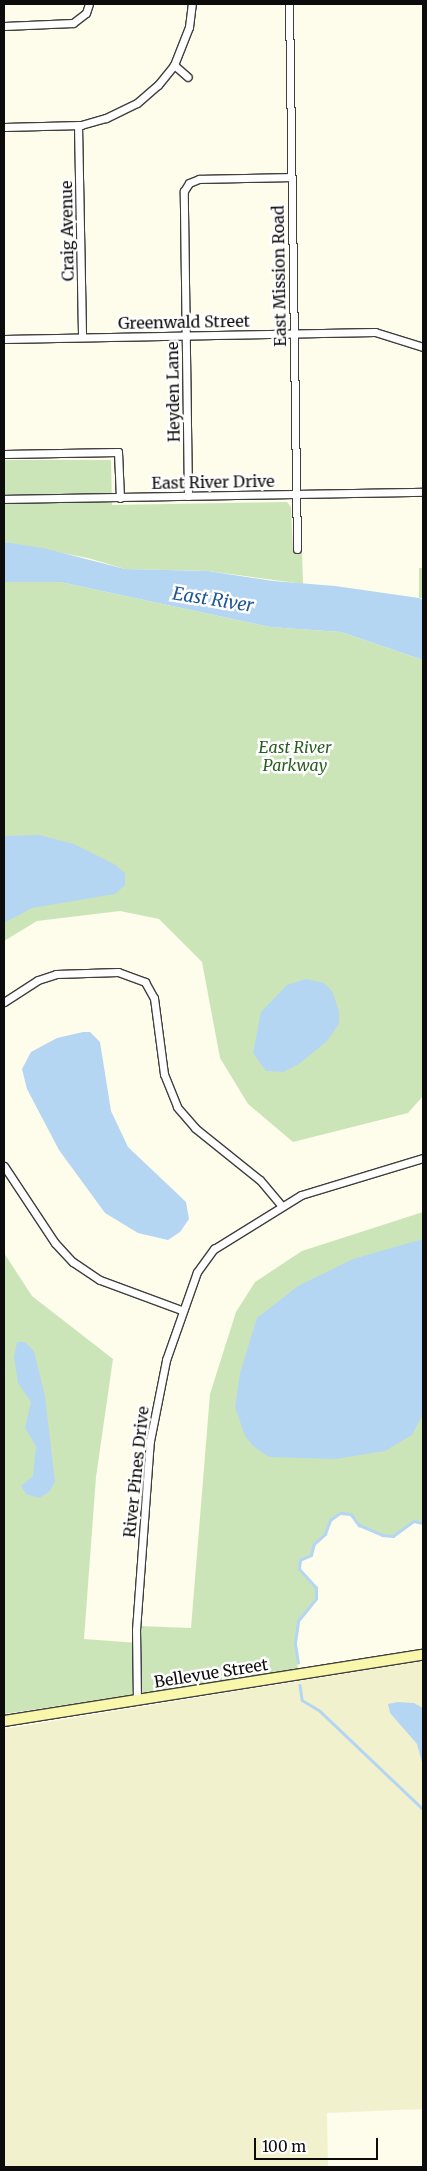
<!DOCTYPE html>
<style>
body{margin:0}
#map{position:relative;width:427px;height:2171px;overflow:hidden;background:#fefceb;font-family:Merriweather,serif}
div>[style]{position:absolute}
.farmland>*{inset:0;background:#f2f1ce}
.green>*{inset:0;background:#cce5b8;transform-origin:0 0}
.water>*{inset:0;background:#b4d6f2}
.stream>*{height:2.5px;margin:-1.25px;padding:0 1.25px;transform-origin:1.25px;border-radius:1.25px;background:#b4d6f2}
.roads{filter:drop-shadow(1px 0 #3f3f3f) drop-shadow(-1px 0 #3f3f3f) drop-shadow(0 1px #3f3f3f) drop-shadow(0 -1px #3f3f3f)}
.street>*{height:7px;margin:-3.5px;padding:0 3.5px;transform-origin:3.5px;border-radius:3.5px;background:#fff}
.secondary>*{height:10px;margin:-5px;padding:0 5px;transform-origin:5px;border-radius:5px;background:#f9f7ab}
span{translate:-50% -50%;white-space:nowrap;text-align:center;line-height:1.15;-webkit-text-stroke:5px #fff;paint-order:stroke}
.street-label{font-size:16px;color:#0c0c0c}
.park-label{font-size:16px;color:#295e21;font-style:italic}
.water-label{font-size:18px;color:#1e5794;font-style:italic}
.frame{position:absolute;inset:0;border:5px solid #0c0c0c;pointer-events:none}
.scale{position:absolute;left:254px;top:2138px;width:124px;height:22px;box-sizing:border-box;border:2px solid #0c0c0c;border-top:0;padding-left:6px;font-size:15px;line-height:18px;white-space:nowrap;color:#0c0c0c;-webkit-text-stroke:4px #fff;paint-order:stroke}
</style>
<div id="map">
<div class="farmland">
<i style="clip-path:polygon(423px 1661px,423px 2109px,327px 2113px,328px 2167px,4px 2167px,4px 1729px)"></i>
</div>
<div class="green">
<i style="clip-path:polygon(4px 460px,111px 460px,112px 505px,287px 502px,291px 507px,293px 551px,302px 552px,303px 584px,208px 571px,125px 569px,88px 558px,4px 542px)"></i>
<i style="left:419px;top:568px;width:4px;height:30px"></i>
<i style="clip-path:polygon(4px 582px,60px 582px,270px 627px,341px 632px,423px 660px,423px 1096px,408px 1113px,293px 1142px,248px 1104px,220px 1058px,202px 962px,159px 919px,120px 911px,37px 921px,4px 941px)"></i>
<i style="clip-path:polygon(423px 1212px,423px 1523px,413px 1521px,393px 1536px,382px 1535px,359px 1525px,351px 1514px,340px 1513px,330px 1520px,325px 1534px,314px 1544px,311px 1555px,300px 1560px,299px 1569px,316px 1588px,316px 1599px,298px 1621px,295px 1643px,298px 1670px,4px 1714px,4px 1253px,32px 1296px,113px 1359px,96px 1477px,84px 1639px,138px 1643px,139px 1626px,191px 1628px,210px 1394px,236px 1312px,255px 1282px,302px 1251px)"></i>
</div>
<div class="water">
<i style="clip-path:polygon(4px 542px,43px 548px,125px 569px,208px 571px,273px 581px,335px 586px,419px 598px,423px 600px,423px 660px,341px 632px,270px 627px,60px 582px,4px 582px)"></i>
<i style="clip-path:polygon(39px 835px,74px 844px,114px 864px,125px 873px,125px 885px,115px 894px,32px 908px,4px 923px,4px 836px)"></i>
<i style="clip-path:polygon(306px 979px,324px 983px,332px 991px,339px 1011px,339px 1024px,327px 1041px,299px 1064px,283px 1072px,266px 1071px,253px 1053px,261px 1012px,287px 985px)"></i>
<i style="clip-path:polygon(83px 1032px,90px 1032px,100px 1042px,111px 1111px,128px 1147px,186px 1202px,189px 1219px,180px 1232px,168px 1240px,138px 1233px,105px 1213px,59px 1150px,27px 1089px,22px 1069px,31px 1052px,57px 1038px)"></i>
<i style="clip-path:polygon(423px 1239px,423px 1414px,412px 1435px,385px 1451px,336px 1459px,269px 1457px,253px 1446px,245px 1436px,235px 1407px,240px 1373px,257px 1318px,298px 1286px,353px 1259px)"></i>
<i style="clip-path:polygon(17px 1342px,25px 1342px,34px 1351px,45px 1396px,55px 1482px,49px 1492px,39px 1498px,26px 1494px,21px 1486px,33px 1476px,36px 1446px,25px 1428px,31px 1402px,18px 1383px,14px 1357px)"></i>
<i style="clip-path:polygon(398px 1702px,414px 1703px,423px 1708px,423px 1766px,417px 1744px,390px 1713px,388px 1704px)"></i>
</div>
<div class="stream">
<i style="left:298px;top:1663px;width:20px;rotate:-99deg"></i>
<i style="left:295px;top:1643px;width:22px;rotate:-82deg"></i>
<i style="left:298px;top:1621px;width:28px;rotate:-51deg"></i>
<i style="left:316px;top:1599px;width:11px;rotate:-90deg"></i>
<i style="left:316px;top:1588px;width:25px;rotate:-132deg"></i>
<i style="left:299px;top:1569px;width:9px;rotate:-84deg"></i>
<i style="left:300px;top:1560px;width:12px;rotate:-24deg"></i>
<i style="left:311px;top:1555px;width:11px;rotate:-75deg"></i>
<i style="left:314px;top:1544px;width:15px;rotate:-42deg"></i>
<i style="left:325px;top:1534px;width:15px;rotate:-70deg"></i>
<i style="left:330px;top:1520px;width:12px;rotate:-35deg"></i>
<i style="left:340px;top:1513px;width:11px;rotate:5deg"></i>
<i style="left:351px;top:1514px;width:14px;rotate:54deg"></i>
<i style="left:359px;top:1525px;width:25px;rotate:23deg"></i>
<i style="left:382px;top:1535px;width:11px;rotate:5deg"></i>
<i style="left:393px;top:1536px;width:26px;rotate:-36deg"></i>
<i style="left:414px;top:1521px;width:9px;rotate:13deg"></i>
<i style="left:300px;top:1685px;width:15px;rotate:82deg"></i>
<i style="left:302px;top:1700px;width:21px;rotate:31deg"></i>
<i style="left:320px;top:1711px;width:142px;rotate:43.6deg"></i>
</div>
<div class="roads">
<div class="street">
<i style="left:289px;top:4px;width:545px;rotate:89.16deg"></i>
<i style="left:4px;top:26px;width:69px;rotate:-2.5deg"></i>
<i style="left:73px;top:23px;width:16px;rotate:-38deg"></i>
<i style="left:86px;top:13px;width:9px;rotate:-72deg"></i>
<i style="left:174px;top:65px;width:18px;rotate:41deg"></i>
<i style="left:78px;top:125px;width:212px;rotate:88.9deg"></i>
<i style="left:4px;top:127px;width:77px;rotate:-1.5deg"></i>
<i style="left:81px;top:125px;width:26px;rotate:-16deg"></i>
<i style="left:106px;top:118px;width:34px;rotate:-26deg"></i>
<i style="left:137px;top:103px;width:28px;rotate:-41deg"></i>
<i style="left:158px;top:85px;width:26px;rotate:-51deg"></i>
<i style="left:174px;top:65px;width:41px;rotate:-68.5deg"></i>
<i style="left:189px;top:27px;width:23px;rotate:-83deg"></i>
<i style="left:4px;top:339px;width:371px;rotate:-1.1deg"></i>
<i style="left:375px;top:332px;width:50px;rotate:17.4deg"></i>
<i style="left:4px;top:454px;width:114px;rotate:-1deg"></i>
<i style="left:118px;top:452px;width:46px;rotate:87.5deg"></i>
<i style="left:188px;top:496px;width:305px;rotate:-90.8deg"></i>
<i style="left:184px;top:191px;width:9px;rotate:-58deg"></i>
<i style="left:189px;top:183px;width:11px;rotate:-22deg"></i>
<i style="left:199px;top:179px;width:92px;rotate:-1.2deg"></i>
<i style="left:4px;top:499px;width:419px;rotate:-1deg"></i>
<i style="left:4px;top:1002px;width:40px;rotate:-32.9deg"></i>
<i style="left:38px;top:980px;width:19px;rotate:-18deg"></i>
<i style="left:56px;top:974px;width:62px;rotate:-1.8deg"></i>
<i style="left:118px;top:972px;width:29px;rotate:20deg"></i>
<i style="left:145px;top:982px;width:18px;rotate:61deg"></i>
<i style="left:154px;top:998px;width:77px;rotate:82.5deg"></i>
<i style="left:164px;top:1074px;width:35px;rotate:68deg"></i>
<i style="left:177px;top:1107px;width:28px;rotate:49deg"></i>
<i style="left:195px;top:1128px;width:83px;rotate:38.7deg"></i>
<i style="left:260px;top:1180px;width:34px;rotate:50deg"></i>
<i style="left:4px;top:1166px;width:92px;rotate:56.5deg"></i>
<i style="left:55px;top:1243px;width:26px;rotate:47deg"></i>
<i style="left:73px;top:1262px;width:32px;rotate:34deg"></i>
<i style="left:100px;top:1280px;width:86px;rotate:20.3deg"></i>
<i style="left:137px;top:1700px;width:70px;rotate:-90.8deg"></i>
<i style="left:136px;top:1630px;width:190px;rotate:-85.8deg"></i>
<i style="left:150px;top:1441px;width:83px;rotate:-78.8deg"></i>
<i style="left:166px;top:1360px;width:93px;rotate:-70.6deg"></i>
<i style="left:197px;top:1272px;width:29px;rotate:-54deg"></i>
<i style="left:214px;top:1249px;width:102px;rotate:-31.8deg"></i>
<i style="left:301px;top:1195px;width:127px;rotate:-16.9deg"></i>
</div>
<div class="secondary">
<i style="left:4px;top:1721px;width:424px;rotate:-9deg"></i>
</div>
</div>
<div class="street-label">
<span style="left:67px;top:231px;rotate:-91deg">Craig Avenue</span>
<span style="left:279px;top:276px;rotate:-91deg">East Mission Road</span>
<span style="left:184px;top:322px;rotate:-1deg">Greenwald Street</span>
<span style="left:173px;top:392px;rotate:-91deg">Heyden Lane</span>
<span style="left:213px;top:482px;rotate:-1deg">East River Drive</span>
<span style="left:136px;top:1472px;rotate:-84deg">River Pines Drive</span>
<span style="left:211px;top:1673px;rotate:-9deg">Bellevue Street</span>
</div>
<div class="park-label">
<span style="left:295px;top:756px">East River<br>Parkway</span>
</div>
<div class="water-label">
<span style="left:213px;top:600px;rotate:9deg">East River</span>
</div>
<div class="frame"></div>
<div class="scale">100 m</div>
</div>
